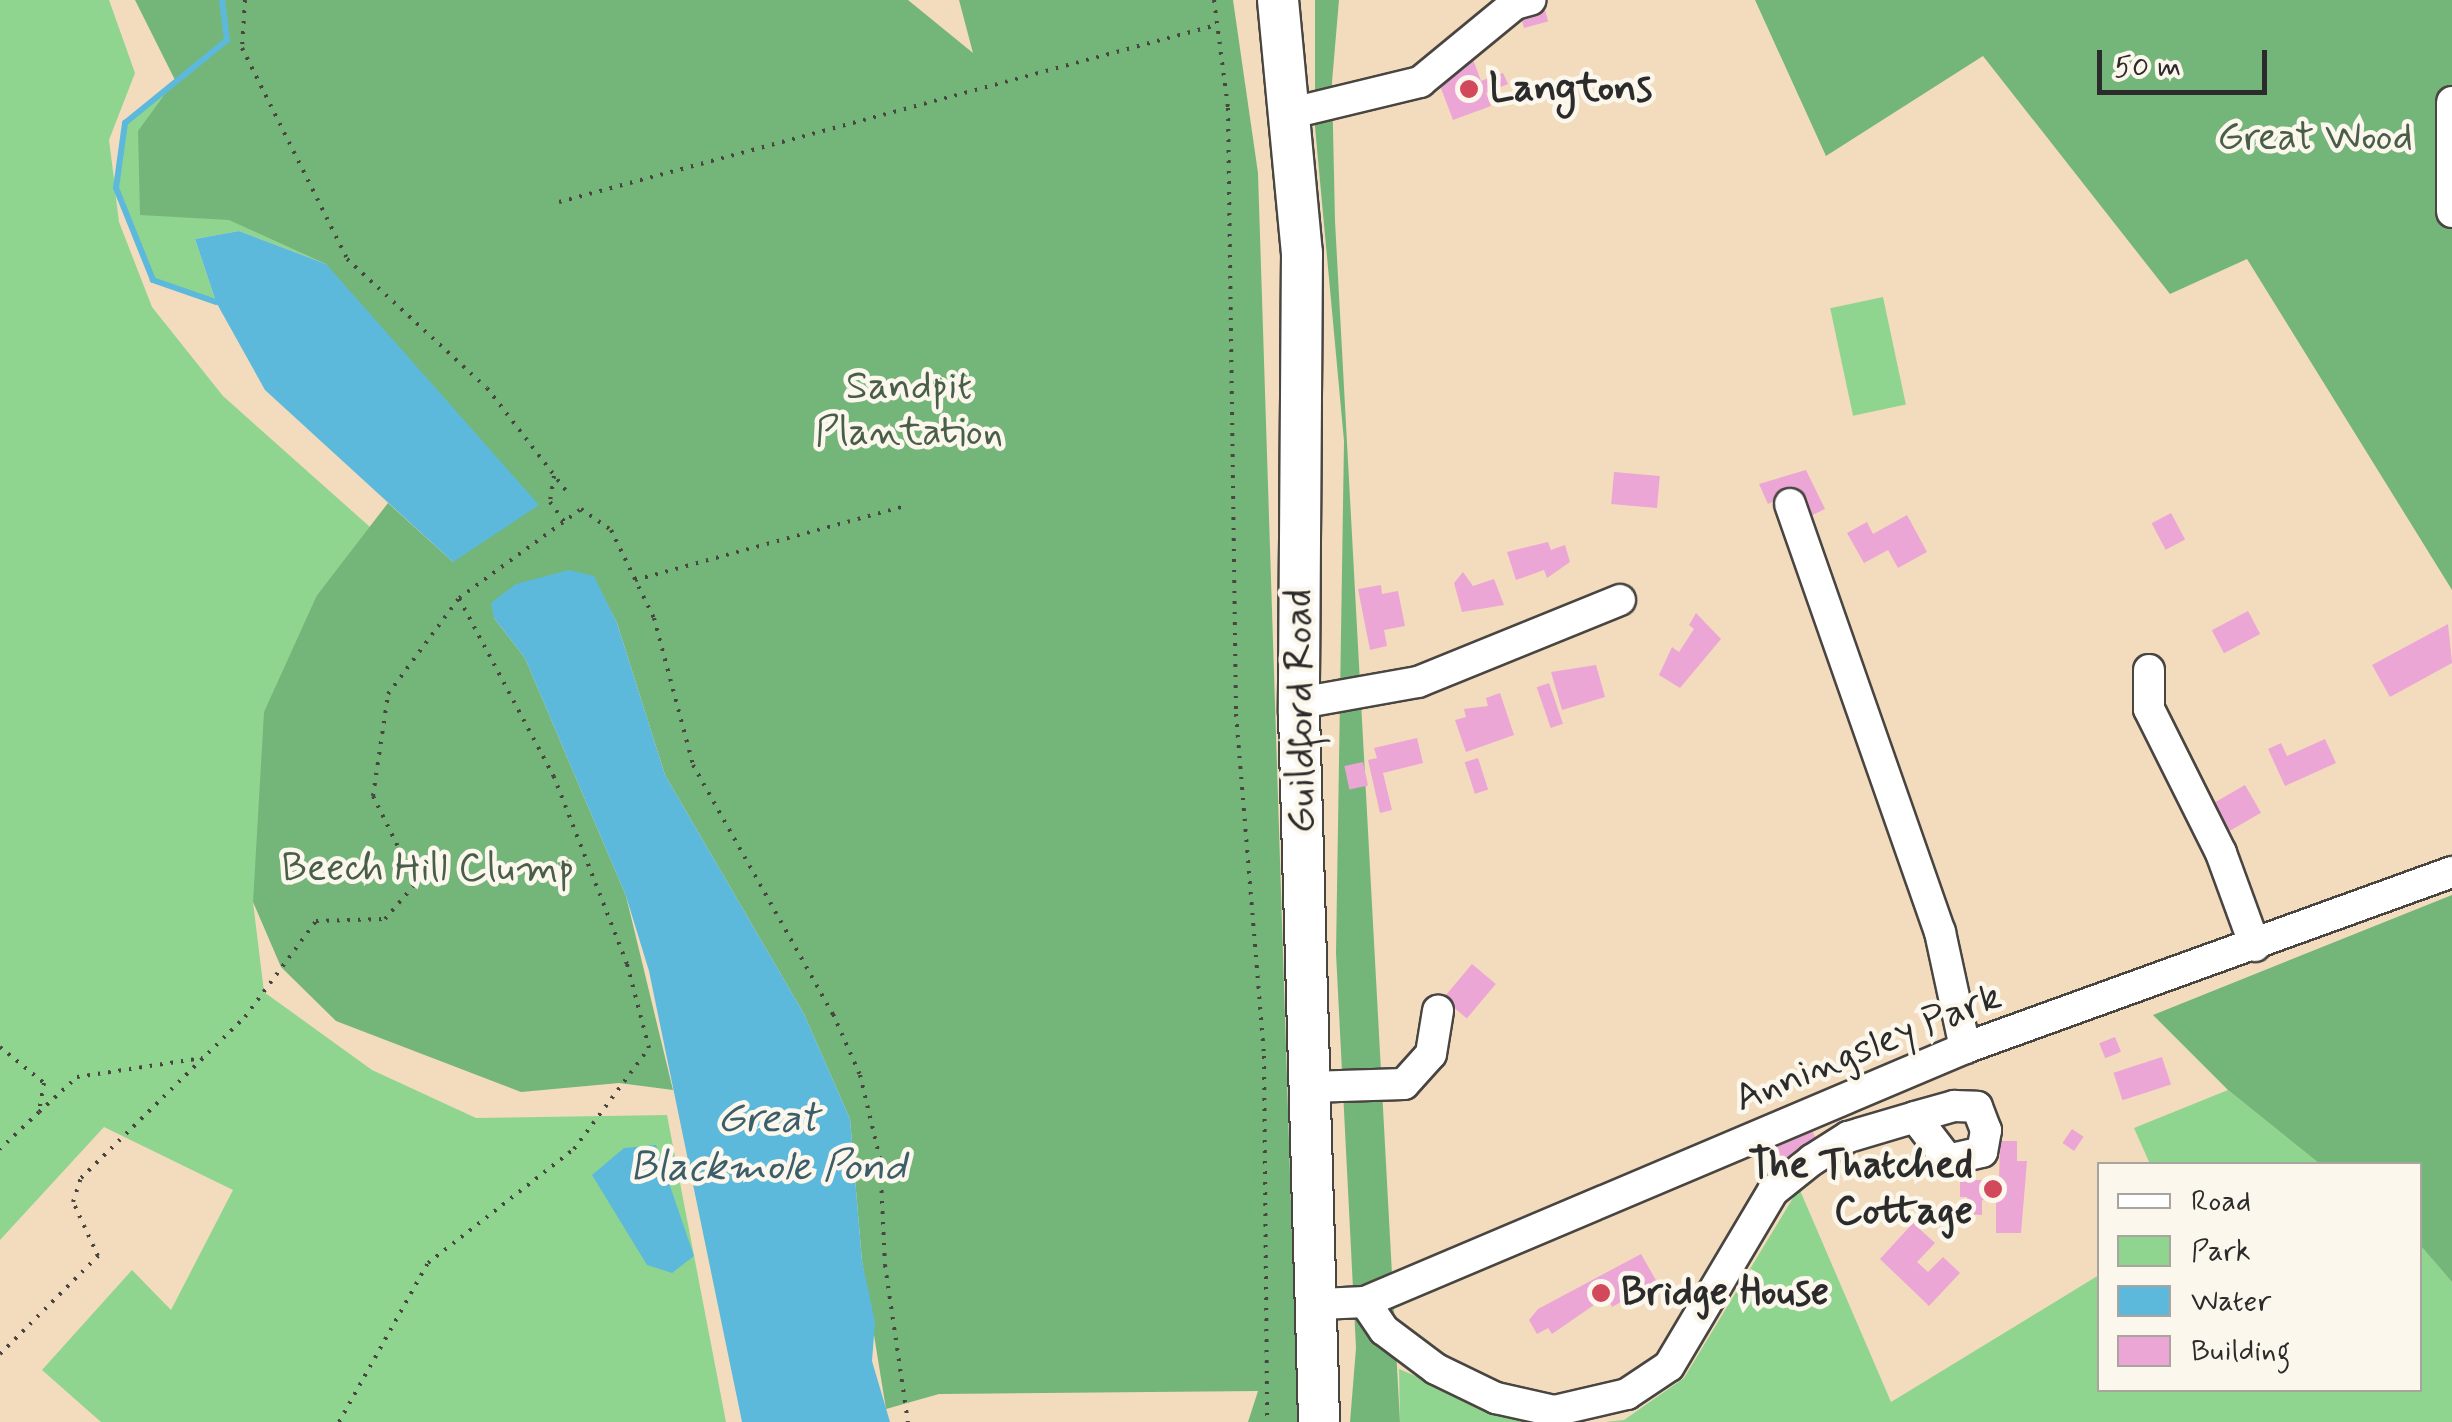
<!DOCTYPE html>
<style>
body{margin:0}
#map{position:relative;width:2452px;height:1422px;overflow:hidden;background:#f3dbbe;font-family:Mynerve,sans-serif}
div>[style]{position:absolute}
.green>*{inset:0;background:#90d58f;transform-origin:0 0}
.forest>*{inset:0;background:#74b67a}
.water>*{inset:0;background:#5db9db}
.stream>*{height:6px;margin:-3px;padding:0 3px;transform-origin:3px;border-radius:3px;background:#5db9db}
.building>*{inset:0;background:#eca6d5;transform-origin:0 0}
.path>*{height:4px;margin-top:-2px;transform-origin:0;background:repeating-linear-gradient(90deg,#494541 0 2.5px,transparent 0 10.5px)}
.roads{filter:drop-shadow(2px 0 #494541) drop-shadow(-2px 0 #494541) drop-shadow(0 2px #494541) drop-shadow(0 -2px #494541)}
.minor>*{height:30px;margin:-15px;padding:0 15px;transform-origin:15px;border-radius:15px;background:#fff}
.major>*{height:40px;margin:-20px;padding:0 20px;transform-origin:20px;border-radius:20px;background:#fff}
.dots>*{width:28px;height:28px;translate:-50% -50%;box-sizing:border-box;border:5px solid #fbf7ec;border-radius:50%}
span{translate:-50% -50%;white-space:nowrap;text-align:center;line-height:1.15;-webkit-text-stroke:9px #fbf7ec;paint-order:stroke}
.poi-label{font-size:40px;color:#2b2b2b;font-weight:700}
.left{translate:0 -50%;text-align:left}
.right{translate:-100% -50%;text-align:right}
.park-label{font-size:40px;color:#495e49}
.street-label{font-size:40px;color:#2b2b2b}
.water-label{font-size:42px;color:#3c5d69;font-style:italic}
.legend{position:absolute;left:2097px;top:1162px;width:325px;height:230px;box-sizing:border-box;background:#fbf7ec;border:2px solid #a8a59f;margin:0;padding:12px 18px;list-style:none;font-size:30px;color:#2b2b2b}
.legend li{display:flex;align-items:center;gap:20px;height:50px}
.legend b{width:50px;border:2px solid #a8a59f}
.scale{position:absolute;left:2097px;top:50px;width:170px;height:45px;box-sizing:border-box;border:5px solid #2b2b2b;border-top:0;padding-left:12px;font-size:30px;line-height:35px;white-space:nowrap;color:#2b2b2b;-webkit-text-stroke:8px #fbf7ec;paint-order:stroke}
</style>
<div id="map">
<div class="green">
<i style="clip-path:polygon(0 0,109px 0,135px 73px,109px 140px,115px 187px,125px 123px,227px 40px,326px 264px,239px 231px,195px 239px,216px 302px,153px 280px,115px 190px,119px 222px,152px 307px,223px 396px,370px 527px,317px 595px,253px 902px,264px 992px,372px 1070px,476px 1118px,667px 1115px,726px 1422px,101px 1422px,42px 1370px,132px 1270px,171px 1310px,233px 1190px,104px 1127px,0 1240px)"></i>
<i style="left:1883px;top:297px;width:110px;height:54px;rotate:78deg"></i>
<i style="clip-path:polygon(2228px 1090px,2320px 1164px,2150px 1164px,2134px 1128px)"></i>
<i style="clip-path:polygon(1799px 1188px,1891px 1402px,2099px 1275px,2100px 1390px,2420px 1390px,2420px 1245px,2452px 1282px,2452px 1422px,1605px 1422px,1624px 1420px,1684px 1378px)"></i>
<i style="clip-path:polygon(1399px 1369px,1496px 1410px,1539px 1422px,1400px 1422px)"></i>
</div>
<div class="forest">
<i style="clip-path:polygon(135px 0,908px 0,973px 53px,959px 0,1233px 0,1258px 173px,1298px 1422px,1248px 1422px,1258px 1391px,939px 1394px,886px 1409px,862px 1261px,850px 1119px,804px 1014px,665px 775px,617px 623px,593px 576px,494px 618px,525px 658px,626px 896px,673px 1090px,619px 1083px,521px 1092px,336px 1021px,281px 967px,253px 902px,264px 712px,317px 595px,388px 503px,453px 562px,326px 264px,229px 220px,140px 215px,138px 131px,175px 80px)"></i>
<i style="clip-path:polygon(1315px 0,1339px 0,1332px 82px,1335px 221px,1400px 1422px,1350px 1422px,1356px 1348px,1336px 953px,1344px 441px,1315px 127px)"></i>
<i style="clip-path:polygon(1755px 0,2452px 0,2452px 590px,2247px 259px,2170px 294px,1983px 56px,1826px 156px)"></i>
<i style="clip-path:polygon(2452px 895px,2452px 1282px,2420px 1245px,2420px 1164px,2320px 1164px,2228px 1090px,2153px 1015px)"></i>
</div>
<div class="water">
<i style="clip-path:polygon(239px 231px,326px 264px,539px 505px,453px 562px,265px 390px,216px 302px,195px 239px)"></i>
<i style="clip-path:polygon(569px 570px,594px 576px,617px 623px,665px 775px,804px 1014px,850px 1119px,862px 1261px,875px 1322px,872px 1361px,890px 1422px,742px 1422px,649px 971px,626px 896px,525px 658px,494px 618px,491px 603px,516px 584px)"></i>
<i style="clip-path:polygon(656px 1145px,694px 1256px,672px 1273px,647px 1265px,592px 1175px,624px 1148px)"></i>
</div>
<div class="stream">
<i style="left:216px;top:302px;width:67px;rotate:-160.8deg"></i>
<i style="left:153px;top:280px;width:99px;rotate:-111.9deg"></i>
<i style="left:116px;top:188px;width:66px;rotate:-82.1deg"></i>
<i style="left:125px;top:123px;width:132px;rotate:-39.1deg"></i>
<i style="left:227px;top:40px;width:40px;rotate:-97.1deg"></i>
</div>
<div class="building">
<i style="left:1544px;top:6px;width:16px;height:25px;rotate:75deg"></i>
<i style="clip-path:polygon(1471px 54px,1481px 81px,1503px 73px,1508px 84px,1486px 93px,1491px 106px,1453px 120px,1436px 75px)"></i>
<i style="clip-path:polygon(1806px 470px,1825px 509px,1804px 519px,1791px 493px,1768px 504px,1759px 484px)"></i>
<i style="left:1614px;top:472px;width:46px;height:32px;rotate:5deg"></i>
<i style="left:2171px;top:513px;width:30px;height:22px;rotate:62deg"></i>
<i style="clip-path:polygon(1907px 515px,1927px 552px,1898px 568px,1888px 550px,1864px 563px,1847px 533px,1867px 522px,1873px 534px)"></i>
<i style="clip-path:polygon(1548px 542px,1551px 550px,1565px 545px,1570px 562px,1547px 578px,1544px 570px,1516px 580px,1507px 552px)"></i>
<i style="clip-path:polygon(1463px 572px,1473px 586px,1494px 579px,1504px 605px,1462px 612px,1454px 583px)"></i>
<i style="clip-path:polygon(1381px 585px,1382px 594px,1398px 591px,1405px 626px,1384px 630px,1387px 646px,1370px 650px,1358px 589px)"></i>
<i style="left:2248px;top:611px;width:26px;height:41px;rotate:62deg"></i>
<i style="clip-path:polygon(1696px 613px,1721px 639px,1680px 688px,1659px 675px,1672px 647px,1679px 652px,1694px 629px,1689px 625px)"></i>
<i style="clip-path:polygon(2448px 624px,2452px 663px,2390px 697px,2372px 665px)"></i>
<i style="clip-path:polygon(1596px 665px,1605px 697px,1562px 710px,1551px 672px)"></i>
<i style="left:1549px;top:683px;width:43px;height:13px;rotate:71deg"></i>
<i style="clip-path:polygon(1500px 693px,1514px 735px,1466px 752px,1455px 720px,1466px 717px,1464px 709px,1488px 706px,1486px 698px)"></i>
<i style="clip-path:polygon(1417px 738px,1423px 763px,1383px 773px,1392px 810px,1380px 813px,1368px 760px,1377px 758px,1374px 748px)"></i>
<i style="clip-path:polygon(2325px 739px,2336px 763px,2285px 786px,2268px 749px,2281px 743px,2287px 756px)"></i>
<i style="left:1478px;top:758px;width:33px;height:14px;rotate:72deg"></i>
<i style="left:1363px;top:762px;width:24px;height:19px;rotate:78deg"></i>
<i style="left:2245px;top:785px;width:32px;height:48px;rotate:60deg"></i>
<i style="left:1472px;top:964px;width:31px;height:45px;rotate:40deg"></i>
<i style="left:2115px;top:1037px;width:16px;height:17px;rotate:68deg"></i>
<i style="left:2162px;top:1057px;width:29px;height:51px;rotate:72deg"></i>
<i style="left:2072px;top:1129px;width:14px;height:17px;rotate:34deg"></i>
<i style="left:1812px;top:1130px;width:20px;height:55px;rotate:66deg"></i>
<i style="clip-path:polygon(2000px 1141px,2017px 1141px,2017px 1161px,2027px 1161px,2021px 1233px,1996px 1233px,1996px 1201px,1982px 1200px,1982px 1215px,1967px 1214px,1967px 1197px,1960px 1197px,1960px 1180px,1999px 1180px)"></i>
<i style="clip-path:polygon(1913px 1223px,1935px 1243px,1917px 1262px,1928px 1272px,1943px 1257px,1960px 1273px,1929px 1306px,1880px 1259px)"></i>
<i style="clip-path:polygon(1641px 1254px,1657px 1282px,1612px 1307px,1607px 1296px,1552px 1334px,1548px 1328px,1537px 1334px,1529px 1320px,1538px 1309px)"></i>
</div>
<div class="path">
<i style="left:245px;top:0;width:48px;rotate:93.6deg"></i>
<i style="left:242px;top:48px;width:236px;rotate:63.5deg"></i>
<i style="left:347px;top:259px;width:190px;rotate:42.7deg"></i>
<i style="left:487px;top:388px;width:131px;rotate:52.4deg"></i>
<i style="left:1214px;top:0;width:109px;rotate:82.6deg"></i>
<i style="left:1228px;top:108px;width:606px;rotate:89.24deg"></i>
<i style="left:1236px;top:714px;width:343px;rotate:85.3deg"></i>
<i style="left:1264px;top:1056px;width:360px;rotate:89.5deg"></i>
<i style="left:559px;top:202px;width:681px;rotate:-15.06deg"></i>
<i style="left:554px;top:476px;width:26px;rotate:99deg"></i>
<i style="left:550px;top:502px;width:24px;rotate:54deg"></i>
<i style="left:635px;top:580px;width:276px;rotate:-15.3deg"></i>
<i style="left:0;top:1047px;width:57px;rotate:39.3deg"></i>
<i style="left:44px;top:1083px;width:29px;rotate:100deg"></i>
<i style="left:39px;top:1112px;width:54px;rotate:136.5deg"></i>
<i style="left:39px;top:1112px;width:52px;rotate:-42.6deg"></i>
<i style="left:77px;top:1077px;width:127px;rotate:-8.6deg"></i>
<i style="left:0;top:1354px;width:139px;rotate:-45deg"></i>
<i style="left:98px;top:1256px;width:60px;rotate:-114.8deg"></i>
<i style="left:73px;top:1202px;width:25px;rotate:-72deg"></i>
<i style="left:81px;top:1178px;width:230px;rotate:-44.5deg"></i>
<i style="left:245px;top:1017px;width:119px;rotate:-53.5deg"></i>
<i style="left:316px;top:921px;width:69px;rotate:-1.7deg"></i>
<i style="left:385px;top:919px;width:48px;rotate:-49.3deg"></i>
<i style="left:416px;top:883px;width:97px;rotate:-116.3deg"></i>
<i style="left:373px;top:796px;width:103px;rotate:-81.6deg"></i>
<i style="left:388px;top:694px;width:119px;rotate:-53.5deg"></i>
<i style="left:339px;top:1422px;width:182px;rotate:-60.8deg"></i>
<i style="left:428px;top:1263px;width:185px;rotate:-38deg"></i>
<i style="left:574px;top:1149px;width:126px;rotate:-53.4deg"></i>
<i style="left:649px;top:1048px;width:87px;rotate:-104.7deg"></i>
<i style="left:627px;top:964px;width:201px;rotate:-111.3deg"></i>
<i style="left:554px;top:777px;width:203px;rotate:-118deg"></i>
<i style="left:459px;top:598px;width:151px;rotate:-36.1deg"></i>
<i style="left:581px;top:509px;width:37px;rotate:35deg"></i>
<i style="left:611px;top:530px;width:98px;rotate:64deg"></i>
<i style="left:654px;top:618px;width:152px;rotate:75.1deg"></i>
<i style="left:693px;top:765px;width:286px;rotate:60.7deg"></i>
<i style="left:833px;top:1014px;width:67px;rotate:66.1deg"></i>
<i style="left:860px;top:1075px;width:86px;rotate:76.6deg"></i>
<i style="left:880px;top:1159px;width:106px;rotate:87.3deg"></i>
<i style="left:885px;top:1265px;width:159px;rotate:81.7deg"></i>
</div>
<div class="roads">
<div class="minor">
<i style="left:2452px;top:102px;width:110px;rotate:90deg"></i>
<i style="left:1292px;top:113px;width:132px;rotate:-13.6deg"></i>
<i style="left:1420px;top:82px;width:123px;rotate:-39.4deg"></i>
<i style="left:1515px;top:4px;width:16px;rotate:-15deg"></i>
<i style="left:1790px;top:504px;width:454px;rotate:70.7deg"></i>
<i style="left:1940px;top:932px;width:119px;rotate:77.8deg"></i>
<i style="left:2149px;top:670px;width:39px;rotate:90deg"></i>
<i style="left:2149px;top:709px;width:161px;rotate:63.4deg"></i>
<i style="left:2221px;top:853px;width:99px;rotate:69.9deg"></i>
<i style="left:1300px;top:703px;width:120px;rotate:-10.1deg"></i>
<i style="left:1418px;top:682px;width:218px;rotate:-22.1deg"></i>
<i style="left:1309px;top:1087px;width:95px;rotate:-1.8deg"></i>
<i style="left:1404px;top:1084px;width:40px;rotate:-48deg"></i>
<i style="left:1431px;top:1054px;width:44px;rotate:-80.8deg"></i>
<i style="left:1365px;top:1302px;width:34px;rotate:56deg"></i>
<i style="left:1384px;top:1330px;width:65px;rotate:36.9deg"></i>
<i style="left:1436px;top:1369px;width:67px;rotate:25.8deg"></i>
<i style="left:1496px;top:1398px;width:59px;rotate:12.6deg"></i>
<i style="left:1554px;top:1411px;width:75px;rotate:-13.1deg"></i>
<i style="left:1627px;top:1394px;width:50px;rotate:-33.7deg"></i>
<i style="left:1669px;top:1366px;width:204px;rotate:-59.3deg"></i>
<i style="left:1773px;top:1191px;width:50px;rotate:-38.5deg"></i>
<i style="left:1812px;top:1160px;width:43px;rotate:-32.6deg"></i>
<i style="left:1848px;top:1137px;width:70px;rotate:-16.6deg"></i>
<i style="left:1915px;top:1117px;width:41px;rotate:-15.8deg"></i>
<i style="left:1954px;top:1106px;width:23px;rotate:2deg"></i>
<i style="left:1977px;top:1107px;width:25px;rotate:69deg"></i>
<i style="left:1986px;top:1130px;width:22px;rotate:100deg"></i>
<i style="left:1982px;top:1152px;width:35px;rotate:167deg"></i>
<i style="left:1948px;top:1160px;width:54px;rotate:-127.5deg"></i>
<i style="left:1320px;top:1304px;width:45px;rotate:-2.5deg"></i>
<i style="left:1365px;top:1302px;width:652px;rotate:-22.94deg"></i>
<i style="left:1965px;top:1048px;width:518px;rotate:-19.87deg"></i>
</div>
<div class="major">
<i style="left:1278px;top:0;width:254px;rotate:84.6deg"></i>
<i style="left:1302px;top:253px;width:460px;rotate:90.4deg"></i>
<i style="left:1299px;top:713px;width:709px;rotate:88.38deg"></i>
</div>
</div>
<div class="dots">
<i style="left:1469px;top:89px;background:#d1495b"></i>
<i style="left:1993px;top:1189px;background:#d1495b"></i>
<i style="left:1601px;top:1293px;background:#d1495b"></i>
</div>
<div class="poi-label">
<span class="left" style="left:1489px;top:89px">Langtons</span>
<span class="right" style="left:1973px;top:1189px">The Thatched<br>Cottage</span>
<span class="left" style="left:1621px;top:1293px">Bridge House</span>
</div>
<div class="park-label">
<span style="left:2315px;top:138px">Great Wood</span>
<span style="left:909px;top:410px">Sandpit<br>Plantation</span>
<span style="left:428px;top:869px">Beech Hill Clump</span>
</div>
<div class="street-label">
<span style="left:1301px;top:711px;rotate:-91deg">Guildford Road</span>
<span style="left:1868px;top:1048px;rotate:-22deg">Anningsley Park</span>
</div>
<div class="water-label">
<span style="left:768px;top:1144px">Great<br>Blackmole Pond</span>
</div>
<ul class="legend">
<li><b style="height:12px;background:#fff"></b>Road</li>
<li><b style="height:28px;background:#90d58f"></b>Park</li>
<li><b style="height:28px;background:#5db9db"></b>Water</li>
<li><b style="height:28px;background:#eca6d5"></b>Building</li>
</ul>
<div class="scale">50 m</div>
</div>
